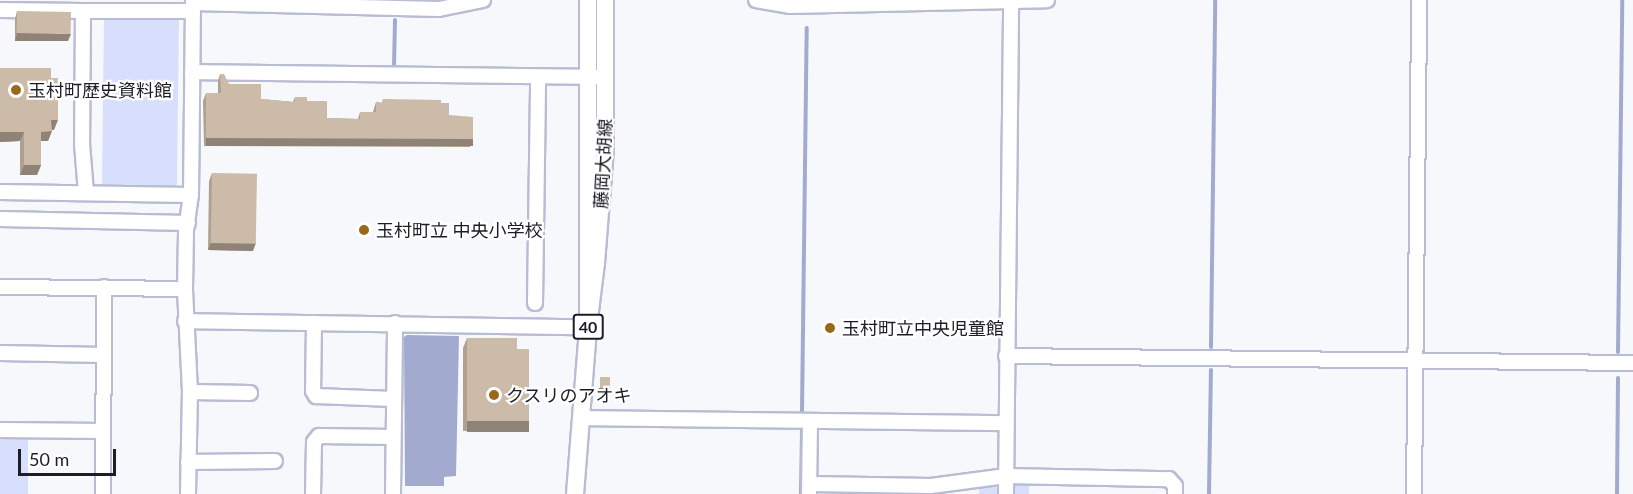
<!DOCTYPE html>
<meta charset="utf-8">
<style>
body{margin:0}
#map{position:relative;width:1633px;height:494px;overflow:hidden;background:#f7f8fc;font-family:Lato,"Noto Sans JP",sans-serif}
div>[style]{position:absolute}
.green>*{inset:0;background:#d8dffd;transform-origin:0 0}
.water>*{inset:0;background:#a2aacf}
.stream>*{height:4px;margin:-2px;padding:0 2px;transform-origin:2px;border-radius:2px;background:#a2aacf}
.roads{filter:drop-shadow(2px 0 #b9bdd3) drop-shadow(-2px 0 #b9bdd3) drop-shadow(0 2px #b9bdd3) drop-shadow(0 -2px #b9bdd3)}
.minor>*{height:14px;margin:-7px;padding:0 7px;transform-origin:7px;border-radius:7px;background:#fff}
.major>*{height:16px;margin:-8px;padding:0 8px;transform-origin:8px;border-radius:8px;background:#fff}
.wall>*{inset:0;background:#afa190}
.shaded-wall>*{inset:0;background:#8e8376;transform-origin:0 0}
.building>*{inset:0;background:#cbbba8;transform-origin:0 0}
.dots>*{width:16px;height:16px;translate:-50% -50%;box-sizing:border-box;border:3px solid #fff;border-radius:50%}
span{translate:-50% -50%;white-space:nowrap;text-align:center;line-height:1.15;-webkit-text-stroke:4.5px #fff;paint-order:stroke}
.shield-label span{padding:2px 4px;background:#fff;border:2px solid;border-radius:4px;-webkit-text-stroke-width:0}
.shield-label{font-size:16px;color:#1c1d25;font-weight:700}
.poi-label{font-size:18px;color:#1c1d25}
.left{translate:0 -50%;text-align:left}
.street-label{font-size:18px;color:#1c1d25}
.scale{position:absolute;left:18px;top:449px;width:98px;height:27px;box-sizing:border-box;border:3px solid #1c1d25;border-top:0;padding-left:8px;font-size:18px;line-height:21px;white-space:nowrap;color:#1c1d25;-webkit-text-stroke:4px #fff;paint-order:stroke}
</style>
<div id="map">
<div class="green">
<i style="clip-path:polygon(104px 16px,179px 17px,177px 184px,175px 188px,102px 187px)"></i>
<i style="left:0;top:436px;width:28px;height:58px"></i>
<i style="clip-path:polygon(989px 481px,998px 489px,998px 494px,979px 494px,979px 484px)"></i>
<i style="clip-path:polygon(1016px 482px,1029px 482px,1029px 494px,1008px 494px,1007px 489px)"></i>
</div>
<div class="water">
<i style="clip-path:polygon(407px 335px,459px 336px,456px 476px,444px 477px,444px 486px,405px 486px,404px 337px)"></i>
</div>
<div class="stream">
<i style="left:394px;top:67px;width:47px;rotate:-88.8deg"></i>
<i style="left:1211px;top:347px;width:347px;rotate:-89.3deg"></i>
<i style="left:1618px;top:352px;width:352px;rotate:-89.3deg"></i>
<i style="left:802px;top:412px;width:384px;rotate:-89.3deg"></i>
<i style="left:801px;top:494px;width:65px;rotate:-89.1deg"></i>
<i style="left:1209px;top:494px;width:124px;rotate:-89.1deg"></i>
<i style="left:1617px;top:494px;width:116px;rotate:-89.5deg"></i>
</div>
<div class="roads">
<div class="minor">
<i style="left:756px;top:0;width:35px;rotate:10deg"></i>
<i style="left:790px;top:6px;width:257px;rotate:-1.3deg"></i>
<i style="left:193px;top:3px;width:246px;rotate:1.4deg"></i>
<i style="left:439px;top:9px;width:45px;rotate:-11.6deg"></i>
<i style="left:0;top:10px;width:83px;rotate:0.7deg"></i>
<i style="left:83px;top:11px;width:133px;rotate:90.4deg"></i>
<i style="left:82px;top:144px;width:49px;rotate:85.3deg"></i>
<i style="left:83px;top:11px;width:110px"></i>
<i style="left:192px;top:72px;width:406px;rotate:0.7deg"></i>
<i style="left:0;top:192px;width:191px;rotate:0.9deg"></i>
<i style="left:0;top:219px;width:188px;rotate:1.2deg"></i>
<i style="left:0;top:287px;width:185px;rotate:0.6deg"></i>
<i style="left:535px;top:303px;width:226px;rotate:-89.2deg"></i>
<i style="left:185px;top:321px;width:403px;rotate:0.9deg"></i>
<i style="left:314px;top:323px;width:68px;rotate:90.8deg"></i>
<i style="left:313px;top:391px;width:6px;rotate:59deg"></i>
<i style="left:316px;top:396px;width:77px;rotate:2.2deg"></i>
<i style="left:0;top:353px;width:104px;rotate:1.1deg"></i>
<i style="left:1006px;top:356px;width:627px;rotate:0.64deg"></i>
<i style="left:190px;top:392px;width:60px;rotate:1deg"></i>
<i style="left:582px;top:418px;width:422px;rotate:0.7deg"></i>
<i style="left:0;top:430px;width:103px;rotate:0.6deg"></i>
<i style="left:188px;top:462px;width:87px;rotate:-0.7deg"></i>
<i style="left:810px;top:484px;width:121px;rotate:0.9deg"></i>
<i style="left:931px;top:486px;width:76px;rotate:-7.6deg"></i>
<i style="left:1006px;top:476px;width:163px;rotate:1.1deg"></i>
<i style="left:1169px;top:479px;width:9px;rotate:49deg"></i>
<i style="left:1175px;top:486px;width:8px;rotate:90deg"></i>
<i style="left:103px;top:494px;width:207px;rotate:-89.7deg"></i>
<i style="left:188px;top:494px;width:102px;rotate:-88.9deg"></i>
<i style="left:190px;top:392px;width:103px;rotate:-92.8deg"></i>
<i style="left:185px;top:289px;width:59px;rotate:-89deg"></i>
<i style="left:186px;top:230px;width:35px;rotate:-82deg"></i>
<i style="left:191px;top:195px;width:195px;rotate:-89.4deg"></i>
<i style="left:313px;top:494px;width:52px;rotate:-88.9deg"></i>
<i style="left:314px;top:442px;width:8px;rotate:-50deg"></i>
<i style="left:319px;top:436px;width:74px;rotate:0.8deg"></i>
<i style="left:393px;top:494px;width:171px;rotate:-89.3deg"></i>
<i style="left:809px;top:494px;width:73px;rotate:-89.2deg"></i>
<i style="left:1006px;top:494px;width:494px;rotate:-89.4deg"></i>
<i style="left:1414px;top:494px;width:494px;rotate:-89.4deg"></i>
</div>
<div class="major">
<i style="left:588px;top:0;width:327px;rotate:90deg"></i>
<i style="left:588px;top:327px;width:64px;rotate:-82.9deg"></i>
<i style="left:596px;top:263px;width:115px;rotate:-85.5deg"></i>
<i style="left:605px;top:148px;width:148px;rotate:-90deg"></i>
<i style="left:575px;top:494px;width:168px;rotate:-85.5deg"></i>
</div>
</div>
<div class="wall">
<i style="clip-path:polygon(17px 11px,68px 41px,15px 41px,15px 19px)"></i>
<i style="clip-path:polygon(0 68px,51px 78px,54px 130px,52px 130px,48px 141px,41px 141px,41px 165px,37px 175px,20px 175px,20px 141px,0 142px)"></i>
<i style="clip-path:polygon(220px 74px,229px 84px,261px 99px,293px 102px,295px 97px,307px 101px,327px 118px,358px 119px,360px 112px,373px 112px,376px 102px,382px 103px,383px 99px,441px 103px,449px 115px,473px 139px,470px 147px,204px 146px,203px 101px,206px 93px,218px 93px,218px 81px)"></i>
<i style="clip-path:polygon(212px 173px,253px 251px,208px 250px,209px 181px)"></i>
<i style="clip-path:polygon(467px 338px,517px 349px,525px 431px,463px 431px,463px 348px)"></i>
</div>
<div class="shaded-wall">
<i style="clip-path:polygon(17px 33px,71px 34px,68px 41px,15px 41px)"></i>
<i style="clip-path:polygon(51px 120px,58px 120px,54px 130px,48px 130px)"></i>
<i style="clip-path:polygon(52px 131px,48px 141px,37px 141px,41px 132px)"></i>
<i style="clip-path:polygon(0 132px,24px 132px,20px 141px,0 142px)"></i>
<i style="left:206px;top:138px;width:267px;height:8px"></i>
<i style="clip-path:polygon(24px 165px,41px 165px,37px 175px,20px 175px)"></i>
<i style="clip-path:polygon(211px 243px,256px 243px,253px 251px,208px 250px)"></i>
<i style="clip-path:polygon(599px 388px,610px 388px,609px 391px,598px 390px)"></i>
<i style="left:467px;top:421px;width:62px;height:11px"></i>
</div>
<div class="building">
<i style="left:17px;top:11px;width:54px;height:22px;rotate:1deg"></i>
<i style="clip-path:polygon(0 68px,51px 68px,51px 78px,58px 78px,58px 120px,51px 120px,52px 131px,41px 132px,41px 165px,24px 165px,24px 132px,0 132px)"></i>
<i style="clip-path:polygon(220px 74px,224px 74px,229px 84px,261px 84px,261px 99px,295px 102px,295px 97px,307px 97px,307px 101px,327px 101px,327px 118px,360px 119px,360px 112px,376px 112px,376px 102px,383px 103px,383px 99px,441px 100px,441px 103px,449px 103px,449px 115px,473px 117px,473px 139px,206px 138px,206px 93px,221px 93px)"></i>
<i style="left:212px;top:173px;width:45px;height:70px;rotate:1deg"></i>
<i style="clip-path:polygon(467px 338px,517px 338px,517px 349px,529px 349px,529px 421px,467px 421px)"></i>
<i style="left:600px;top:377px;width:10px;height:11px"></i>
</div>
<div class="dots">
<i style="left:16px;top:90px;background:#99681b"></i>
<i style="left:364px;top:230px;background:#99681b"></i>
<i style="left:830px;top:328px;background:#99681b"></i>
<i style="left:494px;top:395px;background:#99681b"></i>
</div>
<div class="shield-label">
<span style="left:588px;top:327px">40</span>
</div>
<div class="poi-label">
<span class="left" style="left:28px;top:90px">玉村町歴史資料館</span>
<span class="left" style="left:376px;top:230px">玉村町立 中央小学校</span>
<span class="left" style="left:842px;top:328px">玉村町立中央児童館</span>
<span class="left" style="left:506px;top:395px">クスリのアオキ</span>
</div>
<div class="street-label">
<span style="left:603px;top:164px;rotate:-87deg">藤岡大胡線</span>
</div>
<div class="scale">50 m</div>
</div>
